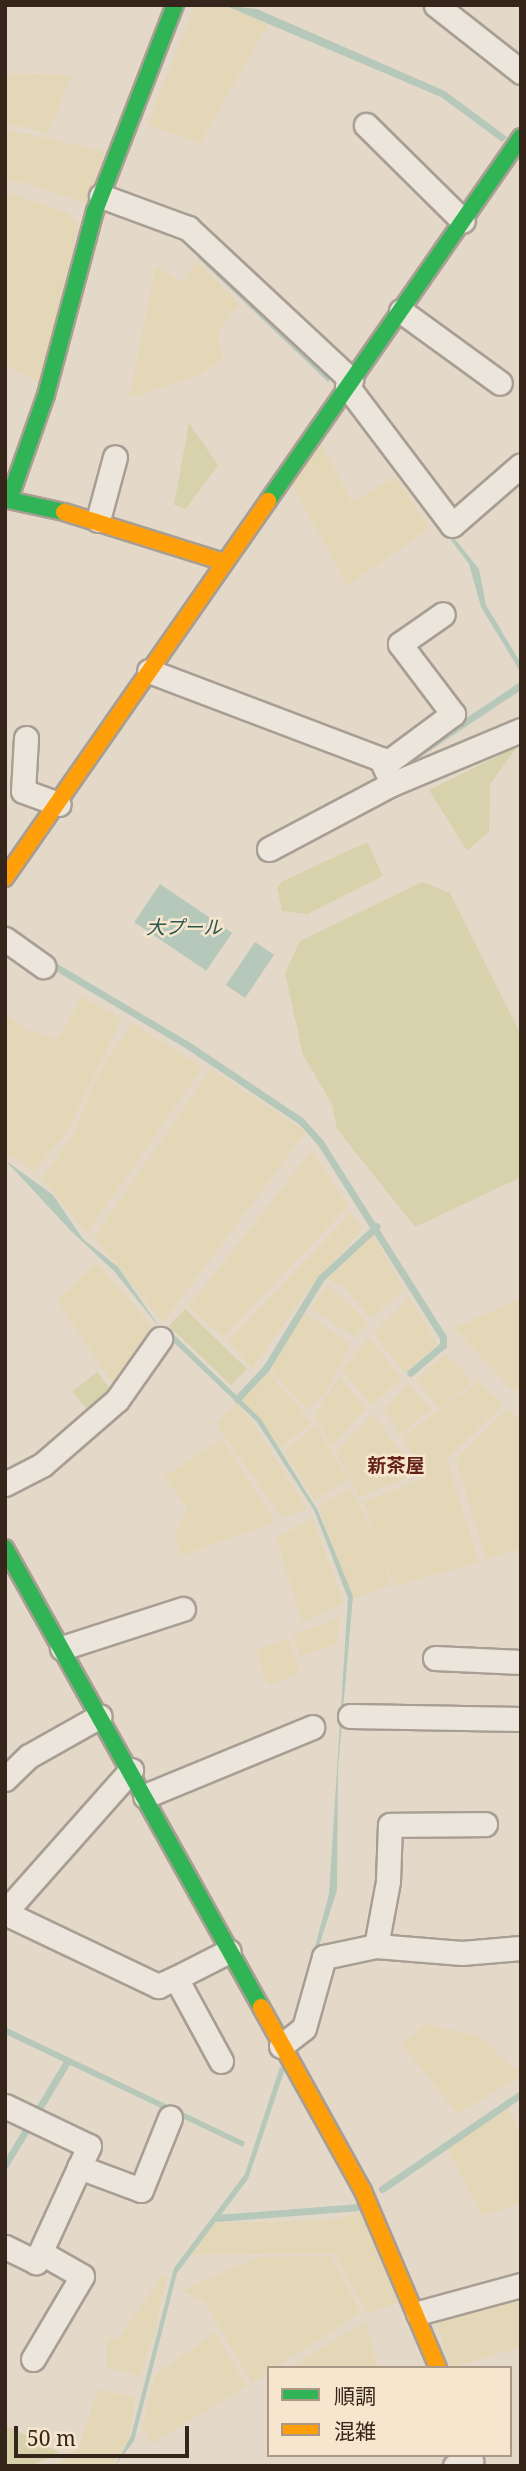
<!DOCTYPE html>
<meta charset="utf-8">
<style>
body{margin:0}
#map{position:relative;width:526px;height:2471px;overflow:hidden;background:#e4d9c9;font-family:"Noto Serif","Noto Sans JP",serif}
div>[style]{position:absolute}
.farmland>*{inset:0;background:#e4d7b8;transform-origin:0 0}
.green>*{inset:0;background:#d7d2ab;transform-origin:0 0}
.water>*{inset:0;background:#b5c8ba;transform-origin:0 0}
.stream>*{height:7px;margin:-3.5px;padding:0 3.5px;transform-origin:3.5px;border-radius:3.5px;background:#b5c8ba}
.roads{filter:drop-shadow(2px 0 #a89e93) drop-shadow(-2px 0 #a89e93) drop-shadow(0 2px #a89e93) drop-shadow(0 -2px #a89e93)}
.street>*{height:23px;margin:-11.5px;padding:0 11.5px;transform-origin:11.5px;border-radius:11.5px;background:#ece5db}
.fast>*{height:16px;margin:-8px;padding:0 8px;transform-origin:8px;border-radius:8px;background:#30b455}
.slow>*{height:16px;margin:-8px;padding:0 8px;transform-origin:8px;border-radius:8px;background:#ff9f0a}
span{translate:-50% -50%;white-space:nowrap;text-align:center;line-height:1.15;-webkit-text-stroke:5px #f6e6cd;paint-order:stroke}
.water-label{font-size:19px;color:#2a564f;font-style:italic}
.neighbourhood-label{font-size:19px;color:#64211a;font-weight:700}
.frame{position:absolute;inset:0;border:7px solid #36251b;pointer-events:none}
.legend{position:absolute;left:267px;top:2366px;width:245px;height:91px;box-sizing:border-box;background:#f6e6cd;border:2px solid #a99986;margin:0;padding:9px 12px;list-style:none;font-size:21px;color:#36251b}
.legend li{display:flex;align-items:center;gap:14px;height:35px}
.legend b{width:35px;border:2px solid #a99986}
.scale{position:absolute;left:14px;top:2426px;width:175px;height:32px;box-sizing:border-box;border:4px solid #36251b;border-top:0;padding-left:9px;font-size:21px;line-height:24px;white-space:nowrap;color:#36251b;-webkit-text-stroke:5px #f6e6cd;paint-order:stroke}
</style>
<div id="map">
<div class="farmland">
<i style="clip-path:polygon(195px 5px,224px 5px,270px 21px,200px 144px,147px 124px)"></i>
<i style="clip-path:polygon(5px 73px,72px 75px,48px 133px,5px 123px)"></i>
<i style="clip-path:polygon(5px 129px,105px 151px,87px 203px,5px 178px)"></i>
<i style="clip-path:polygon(5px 191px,64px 211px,79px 224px,40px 383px,5px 365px)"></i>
<i style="clip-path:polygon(197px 261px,239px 304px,217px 333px,223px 359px,196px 377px,129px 398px,156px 265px,181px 283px)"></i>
<i style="clip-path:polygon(319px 439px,352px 502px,396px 477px,429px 528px,348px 586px,291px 483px)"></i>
<i style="clip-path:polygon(82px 996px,121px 1020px,67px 1133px,34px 1171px,5px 1152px,5px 1013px,29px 1031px,58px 1039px)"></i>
<i style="clip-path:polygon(132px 1023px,203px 1067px,87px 1233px,42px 1178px,72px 1137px,99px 1073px)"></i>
<i style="clip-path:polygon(211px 1069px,306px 1132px,163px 1322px,94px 1237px)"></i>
<i style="clip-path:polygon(312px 1150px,348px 1206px,223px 1337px,188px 1307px)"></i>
<i style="clip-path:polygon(351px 1213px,363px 1228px,306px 1292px,252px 1369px,228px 1341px)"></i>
<i style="clip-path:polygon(373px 1234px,404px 1289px,371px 1319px,344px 1287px,327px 1279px)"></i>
<i style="clip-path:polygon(96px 1263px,155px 1329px,116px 1388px,57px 1300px)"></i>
<i style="clip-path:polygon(328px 1285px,368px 1322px,354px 1337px,310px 1308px)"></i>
<i style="clip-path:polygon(409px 1298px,438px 1345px,405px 1373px,373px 1334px)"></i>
<i style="clip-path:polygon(520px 1298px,521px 1386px,514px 1392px,454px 1328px)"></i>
<i style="clip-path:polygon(304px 1313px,351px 1344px,325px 1394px,307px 1410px,269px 1368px)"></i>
<i style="clip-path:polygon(369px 1337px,402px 1379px,371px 1405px,342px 1370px)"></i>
<i style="clip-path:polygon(445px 1353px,473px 1382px,439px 1408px,416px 1380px)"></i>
<i style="clip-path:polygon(267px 1370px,312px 1423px,279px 1449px,240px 1400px)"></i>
<i style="clip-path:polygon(340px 1377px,366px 1409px,332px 1446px,314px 1416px)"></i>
<i style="clip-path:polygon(479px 1381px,503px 1405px,447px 1459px,479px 1562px,395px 1586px,363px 1502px,426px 1478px,402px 1437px)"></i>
<i style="clip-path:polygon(409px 1383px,431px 1410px,399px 1435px,384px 1409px)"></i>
<i style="clip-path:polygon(236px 1402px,253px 1423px,307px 1509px,282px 1518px,216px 1424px)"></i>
<i style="clip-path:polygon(506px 1410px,521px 1419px,521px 1549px,486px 1559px,456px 1460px)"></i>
<i style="clip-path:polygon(373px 1414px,417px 1474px,359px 1497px,336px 1452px)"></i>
<i style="clip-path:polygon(316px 1425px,348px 1480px,315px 1500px,284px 1451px)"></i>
<i style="clip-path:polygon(222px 1439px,275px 1522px,181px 1556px,175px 1536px,187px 1508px,164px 1476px)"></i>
<i style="clip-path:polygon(351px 1488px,386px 1559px,390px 1585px,353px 1600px,318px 1506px)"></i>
<i style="clip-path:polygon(312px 1517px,344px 1603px,303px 1623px,276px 1539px)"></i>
<i style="clip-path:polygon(340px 1617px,337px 1644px,300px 1656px,293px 1635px)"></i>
<i style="left:288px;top:1639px;width:37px;height:34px;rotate:71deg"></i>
<i style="clip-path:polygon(426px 2024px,480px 2037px,521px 2075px,458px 2114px,402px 2044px)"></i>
<i style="clip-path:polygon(508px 2106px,521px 2137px,521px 2204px,482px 2215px,447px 2149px)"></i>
<i style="clip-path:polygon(363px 2212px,401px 2302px,367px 2313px,334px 2253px,189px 2255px,213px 2223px,331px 2220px)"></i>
<i style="clip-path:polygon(331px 2256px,361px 2312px,252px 2383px,204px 2301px,181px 2291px,258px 2257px)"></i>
<i style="clip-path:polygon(162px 2276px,167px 2277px,154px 2335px,140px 2376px,106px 2367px,107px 2338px,118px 2339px)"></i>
<i style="clip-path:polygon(521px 2293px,521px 2347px,452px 2368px,434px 2319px)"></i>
<i style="clip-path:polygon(366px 2321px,378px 2368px,289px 2368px)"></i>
<i style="clip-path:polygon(215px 2332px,247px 2386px,152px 2444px,142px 2427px,155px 2375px)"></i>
<i style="clip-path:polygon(98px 2389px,136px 2398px,128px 2442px,114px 2466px,54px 2466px,79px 2447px)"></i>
</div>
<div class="green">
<i style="clip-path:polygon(189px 423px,218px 465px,186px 509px,174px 505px)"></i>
<i style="clip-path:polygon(518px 746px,490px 784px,489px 832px,467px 851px,429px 790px)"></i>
<i style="clip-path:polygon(367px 842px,383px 876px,308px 914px,282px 911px,277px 887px,283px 881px)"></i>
<i style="clip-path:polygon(422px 882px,450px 893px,521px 1035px,521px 1177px,415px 1227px,337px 1129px,332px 1104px,303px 1055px,285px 973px,300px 941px)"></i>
<i style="left:185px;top:1309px;width:86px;height:23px;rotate:44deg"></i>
<i style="left:97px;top:1372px;width:28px;height:31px;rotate:52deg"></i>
<i style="clip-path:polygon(5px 2425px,59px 2452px,32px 2466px,5px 2466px)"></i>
</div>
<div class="water">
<i style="clip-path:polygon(224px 5px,257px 9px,445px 91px,507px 137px,502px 142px,441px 97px)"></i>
<i style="clip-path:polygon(201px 256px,331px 379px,328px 382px,198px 258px)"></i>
<i style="clip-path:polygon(376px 441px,479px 569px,486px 605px,519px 660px,521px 673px,481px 607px,469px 564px)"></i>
<i style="left:160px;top:884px;width:87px;height:46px;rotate:34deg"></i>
<i style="left:255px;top:942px;width:23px;height:52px;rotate:34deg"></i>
<i style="clip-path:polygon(5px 1160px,53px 1195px,83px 1239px,118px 1267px,160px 1328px,114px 1271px,71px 1231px)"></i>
<i style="clip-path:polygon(172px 1333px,261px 1419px,318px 1511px,353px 1596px,338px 1768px,337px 1890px,296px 2018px,329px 1894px,348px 1598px,314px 1510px,257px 1422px,167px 1336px)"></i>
<i style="clip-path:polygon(5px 2027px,245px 2142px,243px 2147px,5px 2034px)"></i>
<i style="clip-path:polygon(280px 2067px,285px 2069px,248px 2179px,177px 2273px,134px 2441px,115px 2466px,131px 2436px,174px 2268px,245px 2174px)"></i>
</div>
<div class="stream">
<i style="left:407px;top:761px;width:137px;rotate:-33.7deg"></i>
<i style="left:46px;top:961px;width:166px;rotate:30.7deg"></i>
<i style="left:189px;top:1046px;width:135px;rotate:33.8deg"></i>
<i style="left:301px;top:1121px;width:28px;rotate:48deg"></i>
<i style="left:320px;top:1142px;width:231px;rotate:57.8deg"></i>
<i style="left:443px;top:1337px;width:8px;rotate:90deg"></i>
<i style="left:443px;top:1345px;width:43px;rotate:139.7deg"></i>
<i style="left:237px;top:1399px;width:42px;rotate:-46.9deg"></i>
<i style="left:266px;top:1368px;width:105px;rotate:-58.6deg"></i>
<i style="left:321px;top:1278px;width:76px;rotate:-42.9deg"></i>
<i style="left:5px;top:2165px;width:122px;rotate:-59deg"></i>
<i style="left:382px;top:2189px;width:168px;rotate:-34.4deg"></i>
<i style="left:217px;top:2218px;width:142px;rotate:-4.4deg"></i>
</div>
<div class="roads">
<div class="street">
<i style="left:436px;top:5px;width:108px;rotate:38.2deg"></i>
<i style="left:366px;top:125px;width:136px;rotate:44.7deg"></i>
<i style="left:101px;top:196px;width:93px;rotate:20.2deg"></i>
<i style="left:188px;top:228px;width:223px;rotate:43deg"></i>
<i style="left:401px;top:311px;width:122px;rotate:36deg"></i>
<i style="left:347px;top:386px;width:174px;rotate:52.9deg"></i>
<i style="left:452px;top:525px;width:91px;rotate:-41deg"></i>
<i style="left:98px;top:520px;width:65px;rotate:-74.9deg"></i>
<i style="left:149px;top:671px;width:248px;rotate:20.8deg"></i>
<i style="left:381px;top:759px;width:27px;rotate:66deg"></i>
<i style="left:26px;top:738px;width:53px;rotate:93.2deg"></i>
<i style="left:23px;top:791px;width:38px;rotate:20deg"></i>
<i style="left:384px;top:765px;width:86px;rotate:-36.5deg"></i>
<i style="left:453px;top:714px;width:88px;rotate:-127.1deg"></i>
<i style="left:400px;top:644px;width:52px;rotate:-34.9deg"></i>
<i style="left:269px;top:849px;width:139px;rotate:-27.9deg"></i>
<i style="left:392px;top:784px;width:140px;rotate:-22.7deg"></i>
<i style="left:5px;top:939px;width:47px;rotate:35.4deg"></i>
<i style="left:5px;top:1484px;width:42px;rotate:-27.2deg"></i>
<i style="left:42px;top:1465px;width:99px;rotate:-40.9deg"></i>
<i style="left:117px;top:1400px;width:75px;rotate:-54.8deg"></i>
<i style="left:62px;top:1648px;width:127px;rotate:-17.9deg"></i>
<i style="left:435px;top:1658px;width:86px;rotate:2.7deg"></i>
<i style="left:350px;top:1716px;width:171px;rotate:1deg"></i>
<i style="left:5px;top:1779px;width:33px;rotate:-44deg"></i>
<i style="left:29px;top:1756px;width:81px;rotate:-29.4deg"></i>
<i style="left:145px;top:1796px;width:181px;rotate:-22.4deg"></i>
<i style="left:5px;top:1912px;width:190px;rotate:-48.4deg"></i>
<i style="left:5px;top:1913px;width:170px;rotate:25.5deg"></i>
<i style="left:158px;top:1986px;width:20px;rotate:-24deg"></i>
<i style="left:376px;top:1946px;width:66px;rotate:-79.5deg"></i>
<i style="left:388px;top:1881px;width:56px;rotate:-88deg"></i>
<i style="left:390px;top:1825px;width:95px;rotate:-0.6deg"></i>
<i style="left:281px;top:2046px;width:29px;rotate:-38deg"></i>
<i style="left:304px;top:2028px;width:74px;rotate:-74.3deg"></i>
<i style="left:324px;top:1957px;width:53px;rotate:-11.9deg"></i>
<i style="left:376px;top:1946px;width:86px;rotate:4.7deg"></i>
<i style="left:462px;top:1953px;width:59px;rotate:-4.8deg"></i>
<i style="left:221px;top:2061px;width:94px;rotate:-118.5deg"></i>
<i style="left:176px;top:1978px;width:59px;rotate:-27deg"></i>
<i style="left:5px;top:2106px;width:93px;rotate:25.5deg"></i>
<i style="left:89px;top:2146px;width:128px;rotate:114.6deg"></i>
<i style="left:36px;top:2262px;width:34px;rotate:-154deg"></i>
<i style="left:79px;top:2167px;width:66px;rotate:20.4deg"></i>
<i style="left:141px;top:2190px;width:78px;rotate:-68.1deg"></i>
<i style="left:418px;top:2313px;width:107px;rotate:-15.2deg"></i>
<i style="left:33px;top:2359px;width:96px;rotate:-59.4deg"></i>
<i style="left:82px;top:2276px;width:48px;rotate:-150.3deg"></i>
<i style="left:455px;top:2466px;width:17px;rotate:-17deg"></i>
</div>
<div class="fast">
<i style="left:268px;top:501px;width:443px;rotate:-55.2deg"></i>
<i style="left:64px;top:512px;width:56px;rotate:-167.7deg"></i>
<i style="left:9px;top:500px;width:111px;rotate:-70.6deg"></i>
<i style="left:46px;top:395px;width:190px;rotate:-75.1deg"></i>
<i style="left:95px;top:211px;width:221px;rotate:-68.8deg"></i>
<i style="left:5px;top:1548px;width:526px;rotate:60.85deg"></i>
</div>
<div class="slow">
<i style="left:64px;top:512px;width:168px;rotate:17.4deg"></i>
<i style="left:5px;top:878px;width:460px;rotate:-55.1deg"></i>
<i style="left:261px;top:2007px;width:210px;rotate:61deg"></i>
<i style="left:363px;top:2191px;width:192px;rotate:67deg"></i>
</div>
</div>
<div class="water-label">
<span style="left:184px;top:928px">大プール</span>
</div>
<div class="neighbourhood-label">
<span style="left:396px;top:1466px">新茶屋</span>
</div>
<div class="frame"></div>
<ul class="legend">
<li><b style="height:9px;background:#30b455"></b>順調</li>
<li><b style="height:9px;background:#ff9f0a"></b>混雑</li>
</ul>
<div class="scale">50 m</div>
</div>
